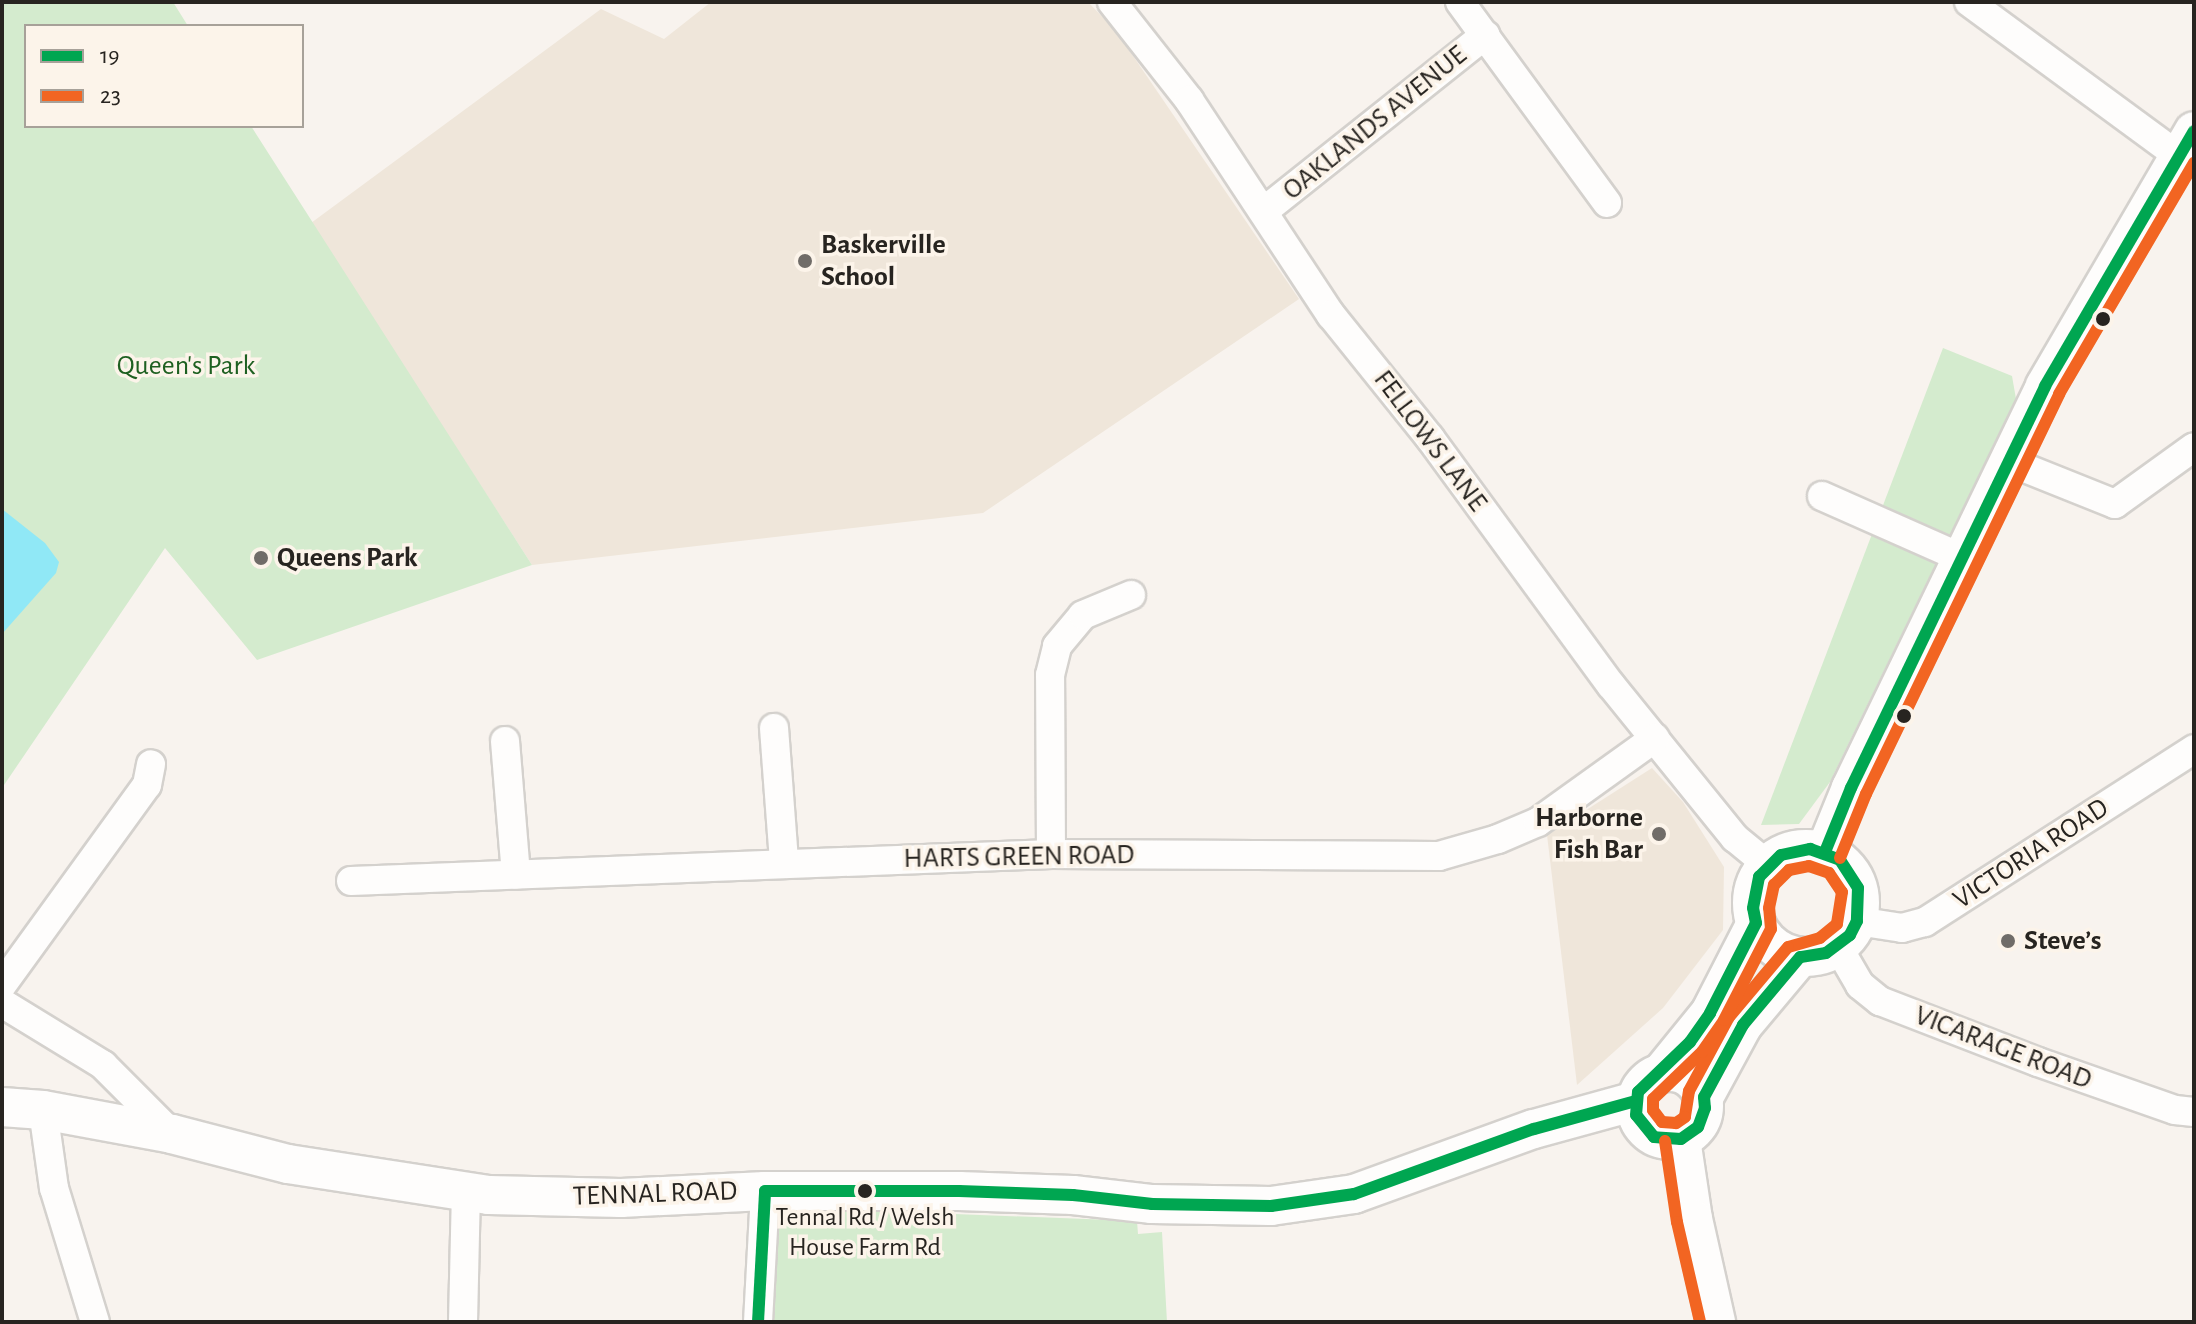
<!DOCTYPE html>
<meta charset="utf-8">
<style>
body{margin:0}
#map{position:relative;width:2196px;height:1324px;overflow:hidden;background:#f8f3ee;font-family:"Alegreya Sans",sans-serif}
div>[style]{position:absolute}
.built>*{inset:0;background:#efe6da}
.green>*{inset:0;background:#d4ebce}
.water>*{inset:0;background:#90e8f6}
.roads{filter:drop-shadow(2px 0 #d4d1cd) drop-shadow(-2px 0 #d4d1cd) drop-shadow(0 2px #d4d1cd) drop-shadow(0 -2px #d4d1cd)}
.street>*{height:28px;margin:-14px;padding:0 14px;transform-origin:14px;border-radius:14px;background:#fefdfc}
.secondary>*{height:38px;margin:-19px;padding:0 19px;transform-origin:19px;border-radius:19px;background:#fefdfc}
.secondary>.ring{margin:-19px;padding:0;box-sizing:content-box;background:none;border:38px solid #fefdfc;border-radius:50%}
.bus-1>*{height:12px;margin:-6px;padding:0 6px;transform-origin:6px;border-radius:6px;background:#00a651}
.bus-2>*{height:12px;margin:-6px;padding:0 6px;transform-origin:6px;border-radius:6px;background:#f26522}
.dots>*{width:22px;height:22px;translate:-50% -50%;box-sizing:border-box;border:4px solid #fcf4ea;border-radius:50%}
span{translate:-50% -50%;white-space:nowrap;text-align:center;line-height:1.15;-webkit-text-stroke:7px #fcf4ea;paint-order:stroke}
.bus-label{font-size:26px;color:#272420}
.street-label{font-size:28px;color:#272420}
.poi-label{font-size:28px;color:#272420;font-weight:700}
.left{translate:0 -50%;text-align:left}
.right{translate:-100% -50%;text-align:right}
.park-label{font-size:28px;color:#1e6021}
.frame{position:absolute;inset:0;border:4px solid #272420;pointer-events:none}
.legend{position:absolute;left:24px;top:24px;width:280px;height:104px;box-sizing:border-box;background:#fcf4ea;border:2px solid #a7a199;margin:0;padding:10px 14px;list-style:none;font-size:24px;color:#272420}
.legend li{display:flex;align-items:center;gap:16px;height:40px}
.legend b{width:40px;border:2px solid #a7a199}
</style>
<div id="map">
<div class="built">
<i style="clip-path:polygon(711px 2px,1088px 2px,1116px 31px,1299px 299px,983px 513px,532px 565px,311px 223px,601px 9px,664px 39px)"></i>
<i style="clip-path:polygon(1652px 768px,1683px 802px,1724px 867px,1723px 930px,1663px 1008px,1577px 1085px,1547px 835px)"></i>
</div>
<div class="green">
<i style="clip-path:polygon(2px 2px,173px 2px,188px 26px,26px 26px,26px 126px,251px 126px,532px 565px,257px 660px,165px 548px,2px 788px)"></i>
<i style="clip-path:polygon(1943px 348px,2012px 376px,2016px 399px,1830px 782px,1799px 824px,1761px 825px)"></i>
<i style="clip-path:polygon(775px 1207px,1137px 1221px,1138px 1234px,1162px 1232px,1167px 1322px,770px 1322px)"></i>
</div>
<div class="water">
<i style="clip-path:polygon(2px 509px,45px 543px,59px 562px,56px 573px,2px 634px)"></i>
</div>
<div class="roads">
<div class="street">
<i style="left:1112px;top:2px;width:125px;rotate:51.8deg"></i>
<i style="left:1189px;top:100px;width:258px;rotate:56.6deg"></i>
<i style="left:1331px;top:315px;width:158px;rotate:51.2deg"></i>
<i style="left:1430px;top:438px;width:306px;rotate:53.8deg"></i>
<i style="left:1611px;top:685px;width:197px;rotate:51deg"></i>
<i style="left:1735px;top:838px;width:43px;rotate:39.3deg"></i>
<i style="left:1460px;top:2px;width:249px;rotate:53.8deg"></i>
<i style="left:1969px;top:2px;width:260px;rotate:36.3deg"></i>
<i style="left:1264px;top:211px;width:283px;rotate:-38.5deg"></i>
<i style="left:2010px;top:462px;width:113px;rotate:21.8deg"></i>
<i style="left:2115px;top:504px;width:97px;rotate:-35.8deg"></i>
<i style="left:1822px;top:496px;width:153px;rotate:23.9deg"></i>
<i style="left:774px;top:728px;width:134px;rotate:85.7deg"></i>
<i style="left:505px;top:741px;width:134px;rotate:85.3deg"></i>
<i style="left:1051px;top:854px;width:179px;rotate:-90.3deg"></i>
<i style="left:1050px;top:675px;width:30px;rotate:-76deg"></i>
<i style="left:1057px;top:646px;width:40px;rotate:-50deg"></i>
<i style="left:1083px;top:615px;width:52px;rotate:-22.6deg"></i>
<i style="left:351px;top:881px;width:701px;rotate:-2.21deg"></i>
<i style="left:1051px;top:854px;width:388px;rotate:0.3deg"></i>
<i style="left:1439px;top:856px;width:61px;rotate:-16.1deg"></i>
<i style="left:1498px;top:839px;width:43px;rotate:-23deg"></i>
<i style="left:1538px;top:822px;width:144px;rotate:-35.7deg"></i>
<i style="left:1857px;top:921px;width:46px;rotate:8.8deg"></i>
<i style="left:1902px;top:928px;width:24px;rotate:-15deg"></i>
<i style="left:1925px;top:922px;width:320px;rotate:-32.7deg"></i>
<i style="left:1838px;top:947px;width:44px;rotate:59.9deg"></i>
<i style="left:1860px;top:985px;width:26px;rotate:39deg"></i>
<i style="left:1880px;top:1001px;width:169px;rotate:21.1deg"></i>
<i style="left:2038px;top:1062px;width:145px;rotate:19.3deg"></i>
<i style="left:2175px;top:1110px;width:19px;rotate:6deg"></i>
<i style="left:2px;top:985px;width:247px;rotate:-54.1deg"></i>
<i style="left:147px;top:785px;width:21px;rotate:-79deg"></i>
<i style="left:2px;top:1003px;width:119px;rotate:31.5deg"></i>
<i style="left:103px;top:1065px;width:98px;rotate:45deg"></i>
<i style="left:43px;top:1110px;width:79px;rotate:82deg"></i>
<i style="left:54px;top:1188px;width:140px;rotate:73deg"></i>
<i style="left:463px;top:1322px;width:129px;rotate:-88.7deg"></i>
<i style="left:758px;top:1322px;width:131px;rotate:-86.9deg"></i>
</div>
<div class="secondary">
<i class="ring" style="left:1752px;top:849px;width:70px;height:70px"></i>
<i style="left:1825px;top:852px;width:69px;rotate:-67.9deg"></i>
<i style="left:1851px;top:788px;width:446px;rotate:-64.2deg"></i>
<i style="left:2045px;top:386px;width:295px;rotate:-59.7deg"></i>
<i class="ring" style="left:1636px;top:1072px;width:30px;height:30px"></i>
<i style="left:1662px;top:1072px;width:76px;rotate:-50.9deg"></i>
<i style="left:1710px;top:1013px;width:101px;rotate:-62.9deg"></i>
<i style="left:1704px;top:1097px;width:82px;rotate:-61.6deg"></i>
<i style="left:1743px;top:1025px;width:89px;rotate:-50deg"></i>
<i style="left:2px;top:1107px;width:41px;rotate:4.2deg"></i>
<i style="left:43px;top:1110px;width:131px;rotate:10.5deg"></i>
<i style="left:172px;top:1134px;width:120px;rotate:14.5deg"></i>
<i style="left:288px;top:1164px;width:203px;rotate:8.8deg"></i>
<i style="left:489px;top:1195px;width:132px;rotate:1.3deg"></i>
<i style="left:621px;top:1198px;width:144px;rotate:-2.8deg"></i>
<i style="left:765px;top:1191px;width:194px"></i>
<i style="left:959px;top:1191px;width:114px;rotate:2deg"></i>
<i style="left:1073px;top:1195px;width:80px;rotate:6.5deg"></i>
<i style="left:1152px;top:1204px;width:119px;rotate:1deg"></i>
<i style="left:1271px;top:1206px;width:84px;rotate:-8.2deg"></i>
<i style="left:1354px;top:1194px;width:191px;rotate:-19.9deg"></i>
<i style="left:1534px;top:1129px;width:106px;rotate:-15.4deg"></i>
<i style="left:1681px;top:1139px;width:81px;rotate:81.5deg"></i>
<i style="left:1693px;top:1219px;width:106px;rotate:77.4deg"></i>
</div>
</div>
<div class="bus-1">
<i style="left:1810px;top:849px;width:32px;rotate:20deg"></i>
<i style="left:1840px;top:860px;width:33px;rotate:57deg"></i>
<i style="left:1858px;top:888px;width:33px;rotate:92deg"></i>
<i style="left:1857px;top:921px;width:16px;rotate:117deg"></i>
<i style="left:1850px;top:935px;width:30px;rotate:143deg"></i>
<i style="left:1826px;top:953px;width:26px;rotate:171deg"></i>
<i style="left:1800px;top:957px;width:89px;rotate:130deg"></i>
<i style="left:1743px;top:1025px;width:82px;rotate:118.4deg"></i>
<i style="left:1704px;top:1097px;width:11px;rotate:85deg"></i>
<i style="left:1705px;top:1108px;width:20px;rotate:110deg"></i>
<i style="left:1698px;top:1127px;width:21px;rotate:145deg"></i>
<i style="left:1681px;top:1139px;width:27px;rotate:-176deg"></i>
<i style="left:1654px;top:1137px;width:28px;rotate:-129deg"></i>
<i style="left:1636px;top:1115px;width:23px;rotate:-85deg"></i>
<i style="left:1638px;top:1092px;width:72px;rotate:-43.9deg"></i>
<i style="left:1690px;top:1042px;width:35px;rotate:-55deg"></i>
<i style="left:1710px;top:1013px;width:101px;rotate:-62.9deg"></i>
<i style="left:1756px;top:923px;width:15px;rotate:-101deg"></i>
<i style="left:1753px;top:908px;width:32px;rotate:-79deg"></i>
<i style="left:1759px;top:877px;width:31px;rotate:-45deg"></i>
<i style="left:1781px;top:855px;width:30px;rotate:-12deg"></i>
<i style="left:1825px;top:852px;width:69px;rotate:-67.9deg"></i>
<i style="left:1851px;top:788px;width:446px;rotate:-64.2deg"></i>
<i style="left:2045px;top:386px;width:295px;rotate:-59.7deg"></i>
<i style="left:758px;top:1322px;width:131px;rotate:-86.9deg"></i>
<i style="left:765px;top:1191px;width:194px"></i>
<i style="left:959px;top:1191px;width:114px;rotate:2deg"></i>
<i style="left:1073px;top:1195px;width:80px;rotate:6.5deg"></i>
<i style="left:1152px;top:1204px;width:119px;rotate:1deg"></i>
<i style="left:1271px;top:1206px;width:84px;rotate:-8.2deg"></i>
<i style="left:1354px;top:1194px;width:191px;rotate:-19.9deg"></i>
<i style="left:1534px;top:1129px;width:106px;rotate:-15.4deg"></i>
</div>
<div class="bus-2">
<i style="left:1840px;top:858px;width:69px;rotate:-67.9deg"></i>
<i style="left:1866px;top:794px;width:444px;rotate:-64.2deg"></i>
<i style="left:2059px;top:394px;width:268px;rotate:-59.7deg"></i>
<i style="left:1809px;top:866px;width:21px;rotate:19deg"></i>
<i style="left:1829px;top:873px;width:23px;rotate:56deg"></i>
<i style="left:1842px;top:892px;width:32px;rotate:99deg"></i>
<i style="left:1837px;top:924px;width:22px;rotate:141deg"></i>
<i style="left:1820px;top:938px;width:33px;rotate:164deg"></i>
<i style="left:1788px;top:947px;width:92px;rotate:130.1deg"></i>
<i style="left:1729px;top:1017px;width:84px;rotate:118.4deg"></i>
<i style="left:1689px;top:1091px;width:26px;rotate:99deg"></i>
<i style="left:1685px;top:1117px;width:11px;rotate:146deg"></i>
<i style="left:1676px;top:1123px;width:14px;rotate:-176deg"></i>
<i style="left:1662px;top:1122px;width:15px;rotate:-127deg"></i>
<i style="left:1653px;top:1110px;width:11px;rotate:-90deg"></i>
<i style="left:1653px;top:1099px;width:68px;rotate:-43.8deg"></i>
<i style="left:1702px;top:1052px;width:39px;rotate:-55deg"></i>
<i style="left:1724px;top:1020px;width:102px;rotate:-62.7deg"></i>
<i style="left:1771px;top:929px;width:21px;rotate:-95deg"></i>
<i style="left:1769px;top:908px;width:24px;rotate:-78deg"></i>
<i style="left:1774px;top:885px;width:21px;rotate:-45deg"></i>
<i style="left:1789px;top:870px;width:20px;rotate:-11deg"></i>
<i style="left:1665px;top:1141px;width:82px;rotate:81.6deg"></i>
<i style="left:1677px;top:1222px;width:103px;rotate:77deg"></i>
</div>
<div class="dots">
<i style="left:805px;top:261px;background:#706c68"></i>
<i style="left:2103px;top:319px;background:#272420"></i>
<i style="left:261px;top:558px;background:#706c68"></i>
<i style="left:1904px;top:716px;background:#272420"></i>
<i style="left:1659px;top:834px;background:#706c68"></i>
<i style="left:2008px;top:941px;background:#706c68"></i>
<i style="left:865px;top:1191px;background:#272420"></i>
</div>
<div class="bus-label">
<span style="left:865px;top:1233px">Tennal Rd / Welsh<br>House Farm Rd</span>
</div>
<div class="street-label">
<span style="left:1375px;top:123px;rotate:-39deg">OAKLANDS AVENUE</span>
<span style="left:1430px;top:441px;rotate:53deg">FELLOWS LANE</span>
<span style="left:2031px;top:854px;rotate:-33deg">VICTORIA ROAD</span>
<span style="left:1019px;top:857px;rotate:-1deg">HARTS GREEN ROAD</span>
<span style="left:2003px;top:1048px;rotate:21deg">VICARAGE ROAD</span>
<span style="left:655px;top:1194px;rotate:-2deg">TENNAL ROAD</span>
</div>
<div class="poi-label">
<span class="left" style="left:821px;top:261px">Baskerville<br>School</span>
<span class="left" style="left:277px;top:558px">Queens Park</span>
<span class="right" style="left:1643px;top:834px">Harborne<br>Fish Bar</span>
<span class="left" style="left:2024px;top:941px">Steve’s</span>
</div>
<div class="park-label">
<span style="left:186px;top:366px">Queen's Park</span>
</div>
<div class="frame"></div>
<ul class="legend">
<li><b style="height:10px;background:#00a651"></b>19</li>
<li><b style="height:10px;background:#f26522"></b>23</li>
</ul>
</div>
